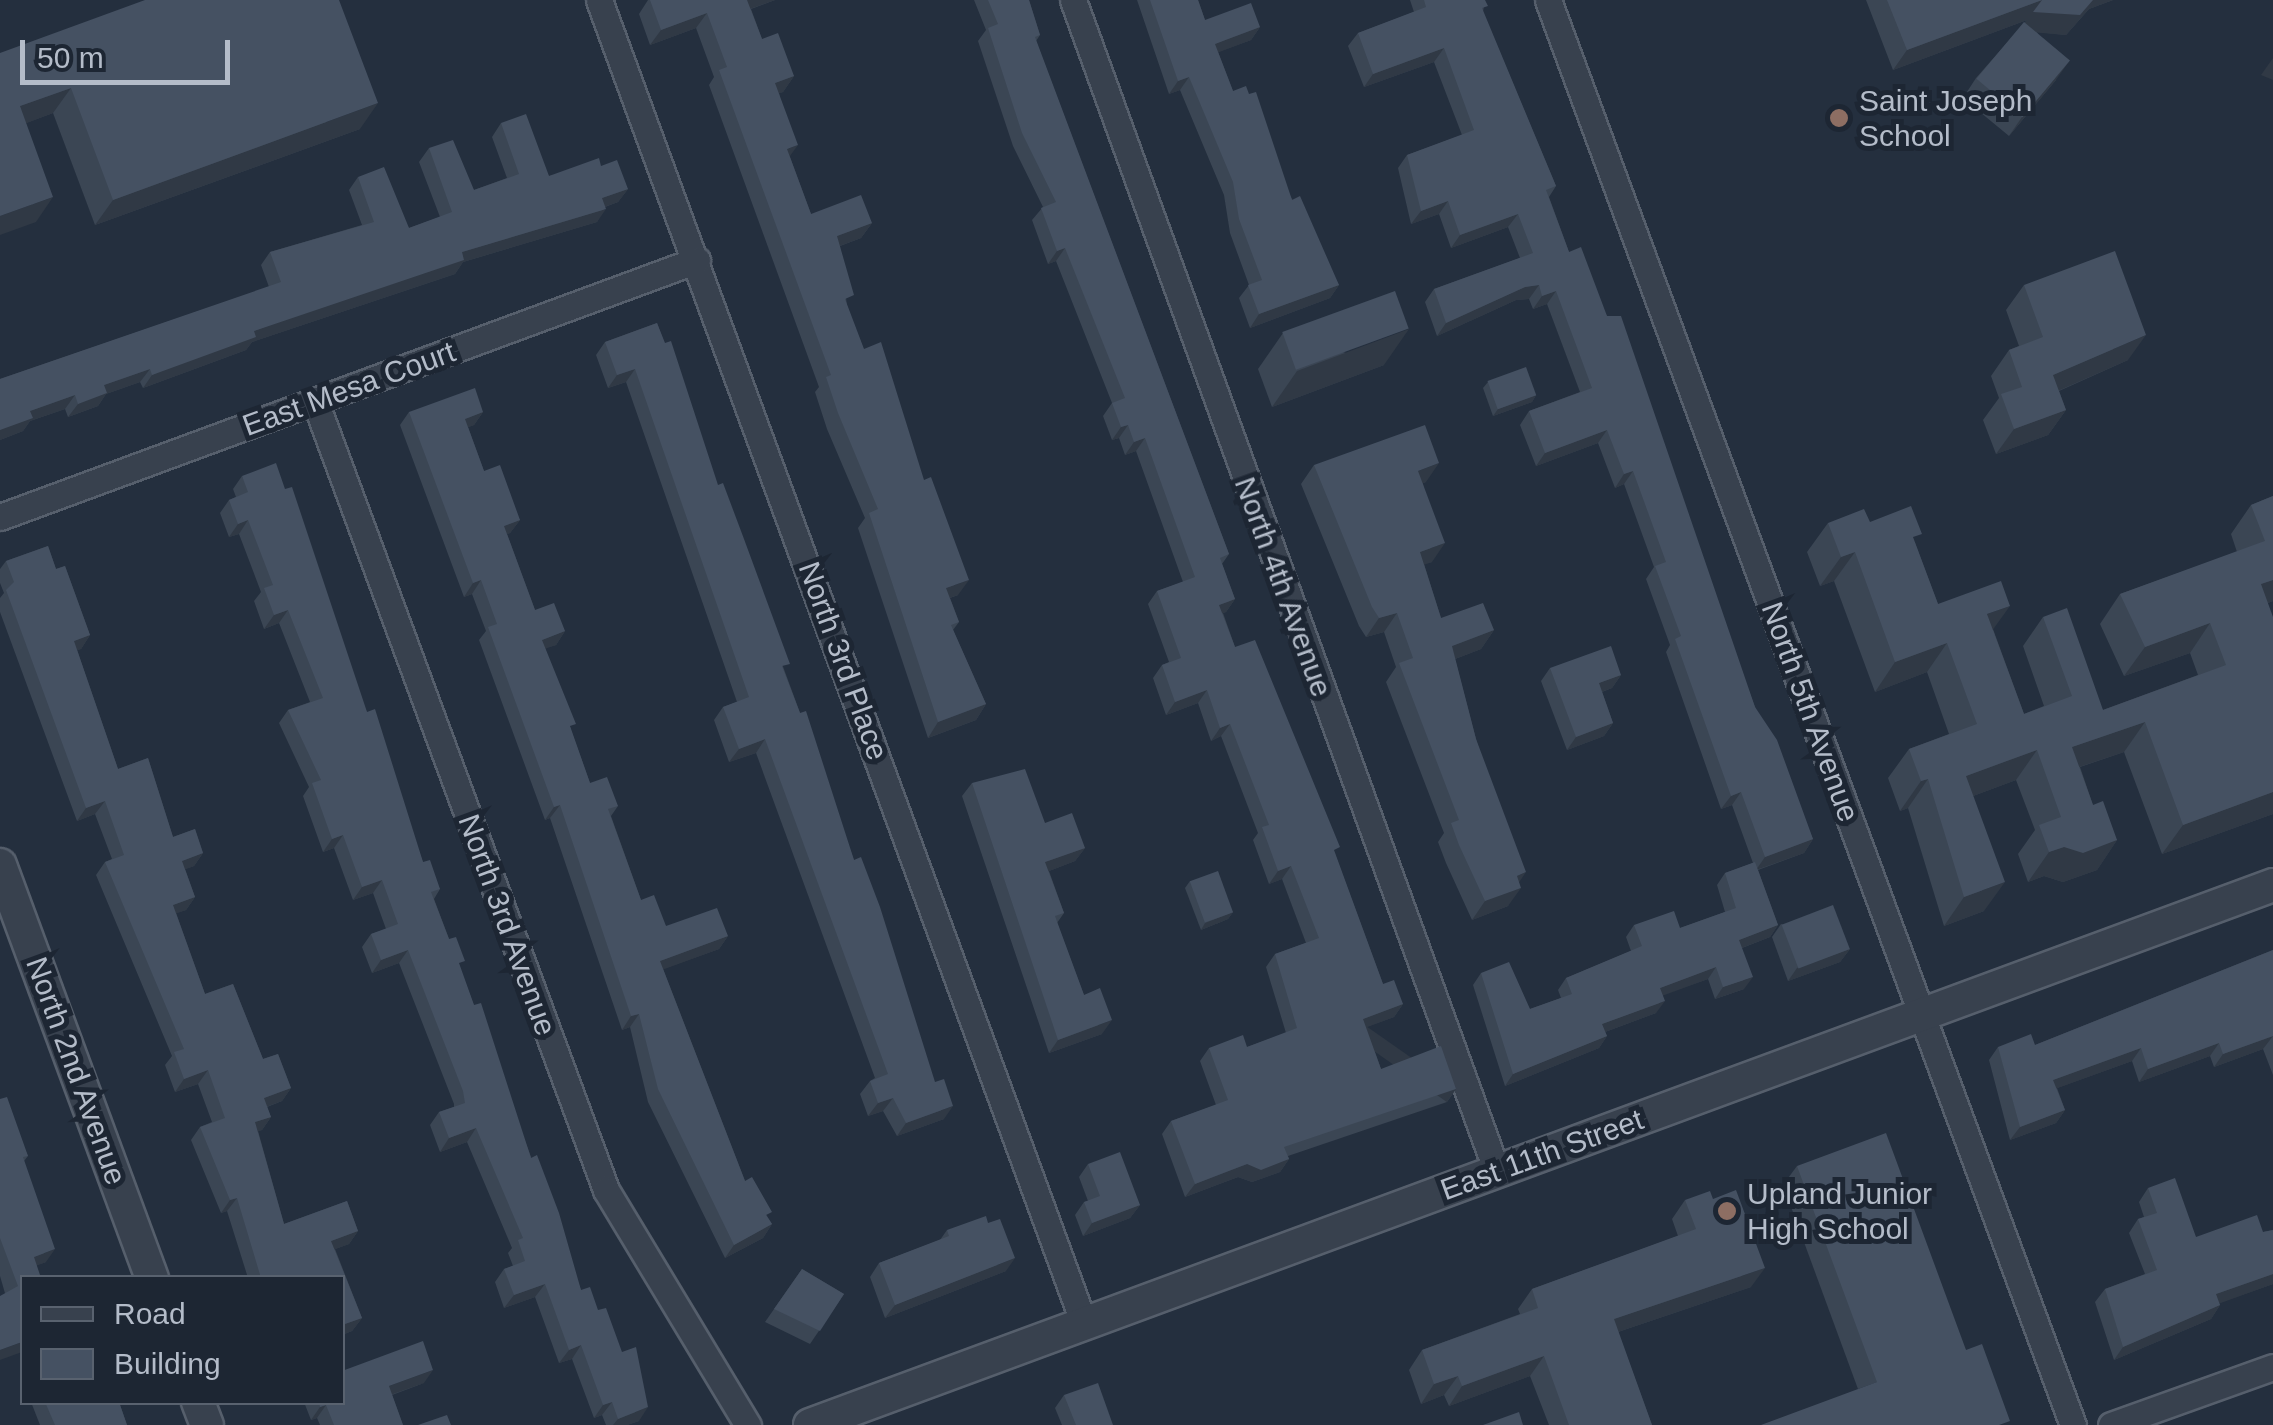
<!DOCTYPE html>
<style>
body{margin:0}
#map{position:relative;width:2273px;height:1425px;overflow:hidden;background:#242f3e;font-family:Helvetica,sans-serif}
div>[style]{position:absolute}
.roads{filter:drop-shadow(2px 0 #565f6c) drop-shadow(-2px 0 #565f6c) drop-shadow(0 2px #565f6c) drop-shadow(0 -2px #565f6c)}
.minor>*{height:25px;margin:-12.5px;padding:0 12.5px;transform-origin:12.5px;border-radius:12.5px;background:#38414e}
.tertiary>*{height:32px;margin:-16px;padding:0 16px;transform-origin:16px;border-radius:16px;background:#38414e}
.wall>*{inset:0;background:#3b4654}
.shaded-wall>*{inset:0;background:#303945;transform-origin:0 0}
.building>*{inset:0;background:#455162;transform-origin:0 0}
.dots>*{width:28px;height:28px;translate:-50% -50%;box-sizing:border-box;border:5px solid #1d2633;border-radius:50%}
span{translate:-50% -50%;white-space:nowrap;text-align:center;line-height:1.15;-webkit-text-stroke:10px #1d2633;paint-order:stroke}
.poi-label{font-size:30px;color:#b4bcc9}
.left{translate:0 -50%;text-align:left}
.street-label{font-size:30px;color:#b4bcc9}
.legend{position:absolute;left:20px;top:1275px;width:325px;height:130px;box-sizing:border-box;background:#1d2633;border:2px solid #59626f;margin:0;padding:12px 18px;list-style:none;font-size:30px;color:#b4bcc9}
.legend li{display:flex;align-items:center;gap:20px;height:50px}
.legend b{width:50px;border:2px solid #59626f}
.scale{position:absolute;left:20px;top:40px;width:210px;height:45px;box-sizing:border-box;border:5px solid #b4bcc9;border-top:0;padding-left:12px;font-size:30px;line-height:35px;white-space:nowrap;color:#b4bcc9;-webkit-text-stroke:8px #1d2633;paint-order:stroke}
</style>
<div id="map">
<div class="roads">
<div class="minor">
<i style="left:599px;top:0;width:1410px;rotate:69.88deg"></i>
<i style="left:1073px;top:0;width:1246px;rotate:70.11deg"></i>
<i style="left:1548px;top:0;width:1519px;rotate:69.78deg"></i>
<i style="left:315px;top:401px;width:841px;rotate:69.75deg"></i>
<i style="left:606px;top:1190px;width:275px;rotate:58.9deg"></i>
<i style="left:0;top:517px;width:743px;rotate:-20.24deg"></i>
<i style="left:2111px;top:1425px;width:172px;rotate:-19.7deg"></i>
</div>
<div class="tertiary">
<i style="left:0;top:865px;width:440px;rotate:69.8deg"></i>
<i style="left:198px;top:1402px;width:25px;rotate:69deg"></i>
<i style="left:810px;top:1425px;width:1559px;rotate:-20.26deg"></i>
</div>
</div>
<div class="wall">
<i style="clip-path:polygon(648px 0,775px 0,751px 9px,762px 39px,794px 76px,783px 92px,779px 93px,790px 157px,811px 214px,872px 223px,861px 238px,840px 246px,847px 306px,958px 595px,950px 598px,959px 622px,953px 630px,986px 704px,976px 720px,928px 738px,858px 528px,865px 518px,827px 429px,815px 392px,819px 387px,709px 85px,714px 77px,696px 28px,650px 45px,639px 14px)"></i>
<i style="clip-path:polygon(974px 0,1029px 0,1040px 35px,1036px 41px,1229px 554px,1222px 564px,1235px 599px,1226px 612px,1223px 613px,1235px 647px,1335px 854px,1383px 984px,1403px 1004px,1394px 1017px,1366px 1027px,1381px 1069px,1456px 1089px,1447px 1102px,1288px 1156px,1289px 1159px,1280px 1172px,1252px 1182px,1238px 1177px,1185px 1197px,1162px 1134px,1171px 1121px,1216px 1105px,1200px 1061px,1209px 1048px,1247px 1047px,1286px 1033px,1266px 967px,1275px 954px,1306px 943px,1282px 879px,1269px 884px,1253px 840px,1258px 833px,1221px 736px,1211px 741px,1198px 703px,1166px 715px,1153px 678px,1162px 665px,1169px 662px,1148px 604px,1157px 591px,1183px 582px,1136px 451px,1125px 455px,1119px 438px,1112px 440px,1103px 416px,1112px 403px,1056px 261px,1048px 264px,1032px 220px,1043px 207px,1013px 146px,978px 41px,986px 30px)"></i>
<i style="clip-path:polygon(1137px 0,1198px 0,1205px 20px,1260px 27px,1251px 40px,1218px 52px,1233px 91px,1339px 285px,1330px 298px,1250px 328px,1239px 298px,1249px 285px,1230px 233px,1224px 195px,1180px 90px,1169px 94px)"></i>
<i style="clip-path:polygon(1410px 0,1485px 0,1483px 12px,1556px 186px,1549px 197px,1569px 252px,1607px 316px,1755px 707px,1813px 839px,1804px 853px,1758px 870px,1778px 925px,1770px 937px,1742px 948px,1744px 989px,1715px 999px,1708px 979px,1662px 995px,1656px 1013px,1605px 1032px,1607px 1036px,1599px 1048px,1505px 1086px,1473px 985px,1481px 973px,1530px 1009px,1561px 998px,1558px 990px,1566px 978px,1631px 951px,1626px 937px,1634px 925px,1680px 928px,1725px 912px,1717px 885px,1725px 873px,1753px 863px,1732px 805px,1721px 809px,1666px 652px,1670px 645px,1646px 579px,1654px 567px,1624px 484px,1615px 488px,1598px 443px,1536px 466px,1520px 425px,1529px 411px,1580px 392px,1547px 304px,1533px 309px,1529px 299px,1516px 300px,1437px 336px,1425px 302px,1434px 289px,1520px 258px,1508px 227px,1451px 248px,1439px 214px,1411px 224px,1398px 168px,1407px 155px,1462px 135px,1434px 62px,1364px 87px,1348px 46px,1358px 33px,1414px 12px)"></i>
<i style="clip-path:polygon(1866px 0,2113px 0,2089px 9px,2066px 35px,2037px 32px,2056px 80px,2009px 136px,1963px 98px,1976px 78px,2027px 20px,1893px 70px)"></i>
<i style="clip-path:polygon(0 53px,360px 129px,95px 225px,53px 113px,26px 123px,36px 222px)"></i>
<i style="clip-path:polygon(501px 123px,549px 176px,601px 166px,628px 189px,618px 202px,605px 207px,597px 222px,463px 262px,455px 274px,252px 342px,246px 350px,143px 388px,140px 382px,106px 394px,98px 406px,68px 417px,65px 409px,30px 421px,23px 431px,0 440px,0 379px,269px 287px,261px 265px,270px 252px,362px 225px,349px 190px,358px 177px,409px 228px,440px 217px,419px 162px,429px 148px,474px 190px,507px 178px,492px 137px)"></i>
<i style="clip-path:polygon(2024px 285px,2128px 360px,2059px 391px,2066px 410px,2048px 435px,1996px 454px,1983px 420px,1999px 398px,1991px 376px,2009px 350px,2019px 346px,2006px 310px)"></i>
<i style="clip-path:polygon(657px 323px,854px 860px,944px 1119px,897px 1136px,883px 1111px,868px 1116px,860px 1094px,870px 1081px,875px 1078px,756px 753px,729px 762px,714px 720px,723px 707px,737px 702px,626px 382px,608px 388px,596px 355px,605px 342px)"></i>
<i style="clip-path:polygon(1283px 333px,1384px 365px,1272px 407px,1258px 369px)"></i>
<i style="clip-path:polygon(1488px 382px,1536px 395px,1532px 402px,1493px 416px,1483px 388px)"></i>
<i style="clip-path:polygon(409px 412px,483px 412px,474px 425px,468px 427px,484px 471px,520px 520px,510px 533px,507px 534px,535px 610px,565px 631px,556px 645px,545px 648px,571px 730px,590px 783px,618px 806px,611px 816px,641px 900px,666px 926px,728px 936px,719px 949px,663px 969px,745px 1181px,772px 1224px,763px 1238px,725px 1258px,648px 1102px,630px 1027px,622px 1030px,550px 818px,545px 820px,479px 640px,486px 631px,472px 594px,464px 597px,400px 425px)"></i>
<i style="clip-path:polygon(1314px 465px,1426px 482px,1423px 483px,1432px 562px,1424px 564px,1441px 618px,1494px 630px,1481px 649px,1455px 659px,1476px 739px,1519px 882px,1508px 906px,1472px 920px,1446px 863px,1438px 842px,1444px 833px,1386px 682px,1396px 667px,1384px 632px,1366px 637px,1359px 626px,1301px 484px)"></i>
<i style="clip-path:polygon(242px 476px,367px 712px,423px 862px,440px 889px,434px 899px,581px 1290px,639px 1421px,627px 1425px,606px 1425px,602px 1415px,594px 1418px,572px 1359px,559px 1363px,535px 1297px,504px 1308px,495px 1282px,504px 1269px,513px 1266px,508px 1253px,512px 1248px,467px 1142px,440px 1152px,430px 1125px,439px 1112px,454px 1107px,454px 1104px,399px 963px,372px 973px,362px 947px,371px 934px,386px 929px,373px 893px,353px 900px,334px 848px,323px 852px,303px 796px,309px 787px,279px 723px,288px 710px,310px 702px,279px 623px,264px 629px,254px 601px,261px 592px,239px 534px,229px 537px,220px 513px,229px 500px,236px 497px,233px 489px)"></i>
<i style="clip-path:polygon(2273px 496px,2273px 601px,2268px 603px,2273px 814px,2162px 854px,2124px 752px,2080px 767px,2093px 805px,2117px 840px,2097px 870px,2063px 882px,2044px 876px,2028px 882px,2018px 854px,2035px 830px,2016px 780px,1973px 796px,1984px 911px,1944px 926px,1908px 808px,1900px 811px,1888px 778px,1909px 749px,1949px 734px,1927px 672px,1875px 692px,1834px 581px,1820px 586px,1807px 552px,1828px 523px,1870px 522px,1915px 543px,1938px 604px,1993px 629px,2024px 714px,2044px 706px,2023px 646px,2043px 617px,2103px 710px,2198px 675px,2190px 653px,2124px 676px,2100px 624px,2120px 594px,2237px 552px,2231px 534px,2251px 505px)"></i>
<i style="clip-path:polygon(48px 546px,56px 569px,65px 566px,90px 635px,81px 649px,77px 650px,118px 769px,148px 758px,173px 837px,195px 829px,203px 853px,194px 866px,185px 869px,195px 897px,186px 910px,176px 913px,205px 994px,233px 984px,263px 1059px,278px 1054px,291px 1088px,282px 1101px,267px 1107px,271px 1117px,262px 1130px,258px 1131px,284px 1224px,347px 1201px,358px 1231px,349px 1244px,335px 1249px,362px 1318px,352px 1331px,342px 1335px,342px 1278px,248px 1278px,227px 1211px,221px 1213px,191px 1140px,200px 1127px,212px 1122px,198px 1084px,175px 1092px,165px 1065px,172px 1056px,96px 875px,105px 862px,112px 859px,95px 814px,77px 821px,0 612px,0 598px,4px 593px,0 583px,0 569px,6px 561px)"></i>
<i style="clip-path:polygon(1550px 668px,1621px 675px,1612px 688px,1602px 692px,1613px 723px,1604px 736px,1567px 750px,1541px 681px)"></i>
<i style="clip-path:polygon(972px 783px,1045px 823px,1085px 848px,1075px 861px,1049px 871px,1064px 913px,1057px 923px,1084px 995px,1102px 1034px,1049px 1053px,962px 796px)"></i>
<i style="clip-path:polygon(1190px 881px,1233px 912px,1228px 919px,1201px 930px,1185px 888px)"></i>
<i style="clip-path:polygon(1781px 924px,1850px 949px,1840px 962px,1788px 981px,1772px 937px)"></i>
<i style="clip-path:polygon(2273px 950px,2273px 1075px,2263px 1049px,2214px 1067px,2210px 1056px,2139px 1082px,2132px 1061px,2057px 1088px,2065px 1110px,2056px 1123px,2010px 1140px,1989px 1060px,1998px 1047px,2035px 1045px)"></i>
<i style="clip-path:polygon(0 1099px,28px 1156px,24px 1161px,46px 1262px,37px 1265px,22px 1352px,0 1276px)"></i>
<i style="clip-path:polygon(1088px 1164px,1140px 1205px,1130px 1218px,1083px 1236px,1075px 1215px,1084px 1202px,1088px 1201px,1079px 1177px)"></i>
<i style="clip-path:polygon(1797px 1166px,1966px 1350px,1858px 1389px,1783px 1185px)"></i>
<i style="clip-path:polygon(2148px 1188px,2196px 1237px,2263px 1232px,2273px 1230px,2273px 1284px,2219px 1303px,2220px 1305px,2211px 1319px,2114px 1360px,2095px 1302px,2105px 1289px,2145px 1274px,2129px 1233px,2138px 1219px,2144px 1217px,2139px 1202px)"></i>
<i style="clip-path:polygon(1685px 1200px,1751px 1287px,1618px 1332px,1652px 1425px,1549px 1425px,1530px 1376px,1449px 1406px,1444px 1395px,1421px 1404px,1409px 1370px,1422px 1350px,1520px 1314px,1518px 1309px,1532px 1289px,1678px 1236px,1672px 1219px)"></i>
<i style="clip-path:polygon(947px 1230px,1006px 1271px,885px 1318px,870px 1277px,879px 1263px,940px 1240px)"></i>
<i style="clip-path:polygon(802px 1269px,844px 1294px,810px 1344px,765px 1322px)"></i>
<i style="clip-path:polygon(424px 1383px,392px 1395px,403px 1425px,320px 1425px,317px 1418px,311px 1420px,304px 1402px,342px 1402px)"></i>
<i style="clip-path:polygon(1064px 1395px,1113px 1425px,1062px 1425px,1055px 1408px)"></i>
<i style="clip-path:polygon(31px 1402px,119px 1402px,127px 1425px,40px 1425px)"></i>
</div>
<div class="shaded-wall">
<i style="clip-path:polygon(746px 0,775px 0,736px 14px)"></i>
<i style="clip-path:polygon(2042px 0,2113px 0,2089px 9px,2066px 35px,2019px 31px,2027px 20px,1893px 70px,1907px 50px)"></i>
<i style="clip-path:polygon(707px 13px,696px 28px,650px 45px,661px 30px)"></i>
<i style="clip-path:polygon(1260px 27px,1251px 40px,1206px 57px,1215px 44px)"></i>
<i style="clip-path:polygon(1444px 48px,1434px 62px,1364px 87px,1373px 74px)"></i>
<i style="clip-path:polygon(2273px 58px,2273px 80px,2261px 75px)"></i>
<i style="clip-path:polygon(2070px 60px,2056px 80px,2009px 136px,2022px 117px)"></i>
<i style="clip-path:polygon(794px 76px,783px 92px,764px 99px,775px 83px)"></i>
<i style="clip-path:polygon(1189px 77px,1180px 90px,1169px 94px,1178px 81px)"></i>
<i style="clip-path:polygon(71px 88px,53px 113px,3px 132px,20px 106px)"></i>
<i style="clip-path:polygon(378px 103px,360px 129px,95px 225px,113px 200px)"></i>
<i style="clip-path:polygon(798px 145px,787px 160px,787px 149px)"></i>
<i style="clip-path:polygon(628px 189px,618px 202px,593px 211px,602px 198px)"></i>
<i style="clip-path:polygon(53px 197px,36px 222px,0 235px,0 216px)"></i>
<i style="clip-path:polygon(1448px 201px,1439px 214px,1411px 224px,1421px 211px)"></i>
<i style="clip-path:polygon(606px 209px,597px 222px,463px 262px,455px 274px,252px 342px,246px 350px,143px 388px,152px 375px,254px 331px,462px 252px)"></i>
<i style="clip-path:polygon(1518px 214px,1508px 227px,1451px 248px,1460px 235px)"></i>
<i style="clip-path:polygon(872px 223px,861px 238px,826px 251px,837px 236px)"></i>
<i style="clip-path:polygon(1065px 248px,1056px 261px,1048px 264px,1057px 251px)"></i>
<i style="clip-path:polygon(1339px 285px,1330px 298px,1250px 328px,1259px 314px)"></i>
<i style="clip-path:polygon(1539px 285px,1529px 299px,1516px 300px,1437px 336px,1446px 323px,1525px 287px)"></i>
<i style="clip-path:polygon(1556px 291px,1547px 304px,1533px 309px,1542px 296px)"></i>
<i style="clip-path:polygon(1409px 329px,1384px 365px,1272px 407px,1297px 371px)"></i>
<i style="clip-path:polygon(2146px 335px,2128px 360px,2035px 401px,2053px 375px)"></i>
<i style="clip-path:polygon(150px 369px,140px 382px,106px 394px,98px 406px,68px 417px,78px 404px,104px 385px)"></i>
<i style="clip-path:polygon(635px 369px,626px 382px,608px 388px,617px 375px)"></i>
<i style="clip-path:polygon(75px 395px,65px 409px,30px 421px,23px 431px,0 440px,0 430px,30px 411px)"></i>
<i style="clip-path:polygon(1536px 395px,1532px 402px,1493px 416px,1498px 409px)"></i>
<i style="clip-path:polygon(2066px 410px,2048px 435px,1996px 454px,2014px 429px)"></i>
<i style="clip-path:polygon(483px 412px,474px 425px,456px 432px,465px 419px)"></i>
<i style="clip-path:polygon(1128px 425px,1119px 438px,1112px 440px,1121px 427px)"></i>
<i style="clip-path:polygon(1607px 430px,1598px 443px,1536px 466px,1545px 453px)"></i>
<i style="clip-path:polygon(1145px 438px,1136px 451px,1125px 455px,1134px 442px)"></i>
<i style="clip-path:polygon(1439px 463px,1426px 482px,1405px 490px,1418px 471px)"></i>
<i style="clip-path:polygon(1633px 471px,1624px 484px,1615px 488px,1624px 474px)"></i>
<i style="clip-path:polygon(248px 520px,239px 534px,229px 537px,238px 524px)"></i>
<i style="clip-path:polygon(520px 520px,510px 533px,495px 539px,504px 526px)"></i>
<i style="clip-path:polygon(1445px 543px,1432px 562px,1407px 571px,1420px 552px)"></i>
<i style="clip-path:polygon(1855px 552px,1834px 581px,1820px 586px,1841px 557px)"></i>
<i style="clip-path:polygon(481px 580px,472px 594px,464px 597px,473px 583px)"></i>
<i style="clip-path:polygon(969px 580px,958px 595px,935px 603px,946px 588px)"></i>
<i style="clip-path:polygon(2273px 580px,2273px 601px,2240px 613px,2261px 584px)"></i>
<i style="clip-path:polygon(1235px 599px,1226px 612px,1210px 618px,1219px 605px)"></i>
<i style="clip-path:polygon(2010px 606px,1989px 635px,1987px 614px)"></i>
<i style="clip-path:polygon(288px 610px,279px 623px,264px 629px,274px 615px)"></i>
<i style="clip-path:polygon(1397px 613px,1384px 632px,1366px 637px,1379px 618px)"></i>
<i style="clip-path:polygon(2210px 623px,2190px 653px,2124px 676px,2145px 647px)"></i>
<i style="clip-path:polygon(1494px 630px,1481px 649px,1439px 665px,1452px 646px)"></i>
<i style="clip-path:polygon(565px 631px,556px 645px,533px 653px,542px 640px)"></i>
<i style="clip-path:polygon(90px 635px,81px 649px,65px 654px,74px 641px)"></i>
<i style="clip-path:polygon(1947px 643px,1927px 672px,1875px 692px,1895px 662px)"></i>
<i style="clip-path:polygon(1621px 675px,1612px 688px,1590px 696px,1599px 683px)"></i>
<i style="clip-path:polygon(1207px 690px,1198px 703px,1166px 715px,1175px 702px)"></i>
<i style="clip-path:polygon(986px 704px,976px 720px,928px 738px,938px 722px)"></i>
<i style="clip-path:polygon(2145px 722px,2124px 752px,2052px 776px,2072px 747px)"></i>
<i style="clip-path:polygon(1613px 723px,1604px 736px,1567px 750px,1576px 737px)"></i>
<i style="clip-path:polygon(1230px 724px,1221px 736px,1211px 741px,1220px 728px)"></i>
<i style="clip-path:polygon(765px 739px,756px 753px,729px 762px,739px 749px)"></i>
<i style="clip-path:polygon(2037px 750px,2016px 780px,1946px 806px,1966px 776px)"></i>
<i style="clip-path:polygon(1928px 779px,1908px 808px,1900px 811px,1921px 781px)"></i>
<i style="clip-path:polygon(1741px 792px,1732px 805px,1721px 809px,1731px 796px)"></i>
<i style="clip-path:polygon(2273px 792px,2273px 814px,2162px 854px,2183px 825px)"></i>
<i style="clip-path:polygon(105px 801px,95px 814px,77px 821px,86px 808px)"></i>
<i style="clip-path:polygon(560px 805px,550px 818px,545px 820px,554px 807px)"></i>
<i style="clip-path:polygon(343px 835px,334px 848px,323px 852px,332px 839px)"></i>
<i style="clip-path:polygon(1813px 839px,1804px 853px,1756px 870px,1765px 857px)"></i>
<i style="clip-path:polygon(2117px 840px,2097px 870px,2063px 882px,2044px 876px,2028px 882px,2049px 852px,2064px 847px)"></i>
<i style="clip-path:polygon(1085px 848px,1075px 861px,1036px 876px,1045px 862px)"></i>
<i style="clip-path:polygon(203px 853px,194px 866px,173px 874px,182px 861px)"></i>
<i style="clip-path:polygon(1291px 866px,1282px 879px,1269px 884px,1278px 871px)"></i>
<i style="clip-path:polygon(1526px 872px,1514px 890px,1521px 888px,1508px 906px,1472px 920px,1485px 901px,1517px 876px)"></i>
<i style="clip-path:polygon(382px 880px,373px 893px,353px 900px,362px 887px)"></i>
<i style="clip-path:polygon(2005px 882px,1984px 911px,1944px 926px,1964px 897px)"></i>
<i style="clip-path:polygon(195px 897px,186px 910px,164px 918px,173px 905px)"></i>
<i style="clip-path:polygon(1233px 912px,1228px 919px,1201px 930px,1205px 923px)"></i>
<i style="clip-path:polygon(1778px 925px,1770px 937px,1731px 952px,1739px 940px)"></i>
<i style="clip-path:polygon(728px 936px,719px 949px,651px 974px,660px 961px)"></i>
<i style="clip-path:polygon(1850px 949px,1840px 962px,1788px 981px,1797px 968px)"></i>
<i style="clip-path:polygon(408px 950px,399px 963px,372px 973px,381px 960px)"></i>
<i style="clip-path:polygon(1716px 967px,1708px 979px,1651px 1000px,1660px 988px)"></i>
<i style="clip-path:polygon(1753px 977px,1744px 989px,1715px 999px,1723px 987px)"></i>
<i style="clip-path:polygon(1665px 1001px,1656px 1013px,1594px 1036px,1602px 1024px)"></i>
<i style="clip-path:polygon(1403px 1004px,1394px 1017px,1354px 1032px,1363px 1019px)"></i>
<i style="clip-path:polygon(639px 1014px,630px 1027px,622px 1030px,631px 1016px)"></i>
<i style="clip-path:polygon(1112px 1020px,1102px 1034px,1049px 1053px,1058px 1040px)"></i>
<i style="clip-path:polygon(1607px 1036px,1599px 1048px,1505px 1086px,1513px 1074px)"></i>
<i style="clip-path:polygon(2273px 1036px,2263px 1049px,2214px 1067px,2223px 1054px)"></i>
<i style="clip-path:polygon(2219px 1043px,2210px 1056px,2139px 1082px,2148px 1069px)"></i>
<i style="clip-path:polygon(2141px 1048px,2132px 1061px,2044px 1093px,2053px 1080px)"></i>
<i style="clip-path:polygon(208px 1070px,198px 1084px,175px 1092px,184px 1079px)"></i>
<i style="clip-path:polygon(291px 1088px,282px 1101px,255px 1111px,264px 1098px)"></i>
<i style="left:1456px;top:1089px;width:16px;height:182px;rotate:125deg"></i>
<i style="clip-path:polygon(893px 1098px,883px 1111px,868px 1116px,878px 1103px)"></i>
<i style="clip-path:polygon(953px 1106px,944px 1119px,897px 1136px,906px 1123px)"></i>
<i style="clip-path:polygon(2065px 1110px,2056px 1123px,2010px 1140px,2020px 1127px)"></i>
<i style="clip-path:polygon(271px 1117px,262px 1130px,246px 1136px,255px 1122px)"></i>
<i style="clip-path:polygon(476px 1128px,467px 1142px,440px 1152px,449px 1138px)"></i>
<i style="clip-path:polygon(1289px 1159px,1280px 1172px,1252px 1182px,1238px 1177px,1185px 1197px,1195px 1184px,1247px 1164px)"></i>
<i style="clip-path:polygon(237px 1198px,227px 1211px,221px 1213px,230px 1200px)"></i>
<i style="clip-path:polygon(1140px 1205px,1130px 1218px,1083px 1236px,1092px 1223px)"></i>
<i style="clip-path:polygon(772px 1224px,763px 1238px,725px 1258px,734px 1245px)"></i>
<i style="clip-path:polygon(358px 1231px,349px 1244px,322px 1254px,331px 1241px)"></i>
<i style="clip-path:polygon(55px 1249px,46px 1262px,25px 1270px,34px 1257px)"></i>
<i style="clip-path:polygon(1015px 1258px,1006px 1271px,885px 1318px,895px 1305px)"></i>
<i style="clip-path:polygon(1765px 1268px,1751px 1287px,1600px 1338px,1614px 1319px)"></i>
<i style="clip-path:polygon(2273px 1274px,2273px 1284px,2207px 1308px,2216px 1294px)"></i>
<i style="clip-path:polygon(545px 1284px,535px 1297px,504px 1308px,514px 1295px)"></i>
<i style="clip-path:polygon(2220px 1305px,2211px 1319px,2114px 1360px,2123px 1347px)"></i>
<i style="clip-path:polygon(362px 1318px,352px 1331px,342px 1335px,342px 1325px)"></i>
<i style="clip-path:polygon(22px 1342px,22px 1352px,0 1360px,0 1350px)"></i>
<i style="clip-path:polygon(581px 1345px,572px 1359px,559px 1363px,569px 1350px)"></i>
<i style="clip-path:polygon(1544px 1356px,1530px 1376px,1449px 1406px,1462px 1386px)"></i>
<i style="clip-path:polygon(433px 1370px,424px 1383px,379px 1399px,389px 1386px)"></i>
<i style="clip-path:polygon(1458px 1376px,1444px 1395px,1421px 1404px,1434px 1384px)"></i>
<i style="clip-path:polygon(612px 1402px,602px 1415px,594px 1418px,603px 1405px)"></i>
<i style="clip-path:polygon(326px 1405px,317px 1418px,311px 1420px,320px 1407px)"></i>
<i style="clip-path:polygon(648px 1407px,639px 1421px,627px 1425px,613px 1425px,618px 1419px)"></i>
</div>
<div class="building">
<i style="clip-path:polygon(145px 0,339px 0,378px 103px,113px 200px,71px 88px,20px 106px,53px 197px,0 216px,0 53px)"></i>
<i style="clip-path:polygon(650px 0,747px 0,762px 39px,778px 33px,794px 76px,775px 83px,798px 145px,787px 149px,811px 214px,861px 195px,872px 223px,837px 236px,854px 295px,845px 299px,864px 349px,881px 342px,924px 480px,931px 477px,969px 580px,946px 588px,959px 622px,951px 625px,986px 704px,938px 722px,869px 513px,878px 509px,838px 413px,826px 377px,831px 375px,719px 70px,727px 67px,707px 13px,661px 30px)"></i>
<i style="clip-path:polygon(988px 0,1029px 0,1040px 35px,1035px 37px,1229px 554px,1220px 558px,1235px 599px,1219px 605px,1235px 647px,1255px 640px,1340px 847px,1334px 850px,1383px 984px,1394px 980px,1403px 1004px,1363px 1019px,1381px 1069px,1441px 1046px,1456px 1089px,1284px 1147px,1289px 1159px,1261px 1170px,1247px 1164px,1195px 1184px,1171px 1121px,1228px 1100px,1209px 1048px,1243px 1035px,1247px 1047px,1297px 1028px,1275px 954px,1319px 938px,1291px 866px,1278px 871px,1262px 827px,1269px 825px,1230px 724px,1220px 728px,1207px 690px,1175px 702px,1162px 665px,1181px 658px,1157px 591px,1195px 577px,1145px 438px,1134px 442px,1128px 425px,1121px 427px,1112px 403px,1125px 398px,1065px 248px,1057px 251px,1041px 208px,1056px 202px,1022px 133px,988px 28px,998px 24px)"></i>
<i style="clip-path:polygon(1150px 0,1198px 0,1205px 20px,1251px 3px,1260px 27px,1215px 44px,1233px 91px,1246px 86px,1249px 94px,1256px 92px,1292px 200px,1300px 196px,1339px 285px,1259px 314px,1248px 285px,1262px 280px,1239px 219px,1233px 182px,1189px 77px,1178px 81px)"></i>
<i style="clip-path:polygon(1424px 0,1485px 0,1488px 6px,1482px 8px,1556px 186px,1546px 190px,1569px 252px,1581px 247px,1607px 316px,1621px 316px,1755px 707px,1777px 740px,1813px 839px,1765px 857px,1741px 792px,1731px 796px,1675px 639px,1681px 636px,1655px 566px,1666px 562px,1633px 471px,1624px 474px,1607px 430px,1545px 453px,1529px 411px,1592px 388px,1556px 291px,1542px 296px,1539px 285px,1525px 287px,1446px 323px,1434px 289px,1533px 253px,1518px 214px,1460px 235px,1448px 201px,1421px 211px,1407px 155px,1474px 130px,1444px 48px,1373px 74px,1358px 33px,1426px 7px)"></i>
<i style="clip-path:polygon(1887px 0,2042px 0,1907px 50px)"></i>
<i style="clip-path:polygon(2042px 0,2093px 0,2080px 15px,2033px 12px)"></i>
<i style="left:2024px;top:22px;width:60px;height:74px;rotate:40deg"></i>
<i style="clip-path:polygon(526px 114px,549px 176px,599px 158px,601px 166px,617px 160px,628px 189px,602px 198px,606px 209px,462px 252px,464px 260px,254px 331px,256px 337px,152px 375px,150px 369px,104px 385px,107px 393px,78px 404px,75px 395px,30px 411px,33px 418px,0 430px,0 379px,281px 282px,270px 252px,374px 222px,358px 177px,384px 167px,409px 228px,452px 212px,429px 148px,453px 140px,474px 190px,519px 174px,501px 123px)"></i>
<i style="clip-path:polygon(2115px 251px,2146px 335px,2053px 375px,2066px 410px,2014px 429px,2001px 394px,2022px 387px,2009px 350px,2043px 337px,2024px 285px)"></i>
<i style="left:1395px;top:291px;width:40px;height:120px;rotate:70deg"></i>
<i style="clip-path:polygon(657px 323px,665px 343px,671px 341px,718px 485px,723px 483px,744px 539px,790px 664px,782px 666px,800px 713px,806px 711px,854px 860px,861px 857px,880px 907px,935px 1082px,944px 1079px,953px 1106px,906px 1123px,893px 1098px,878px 1103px,870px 1081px,888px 1074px,765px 739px,739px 749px,723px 707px,749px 697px,635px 369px,617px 375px,605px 342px)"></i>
<i style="left:1526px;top:367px;width:30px;height:41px;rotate:70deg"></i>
<i style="clip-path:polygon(475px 388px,483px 412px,465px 419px,484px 471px,500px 465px,520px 520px,504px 526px,535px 610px,554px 603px,565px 631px,542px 640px,576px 724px,570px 726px,590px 783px,607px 777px,618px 806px,608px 809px,641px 900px,654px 895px,666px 926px,717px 908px,728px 936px,660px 961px,745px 1181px,752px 1177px,772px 1212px,766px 1215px,772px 1224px,734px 1245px,658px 1089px,639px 1014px,631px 1016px,560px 805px,554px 807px,488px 627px,497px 624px,481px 580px,473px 583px,409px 412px)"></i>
<i style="clip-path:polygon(1425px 425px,1439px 463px,1418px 471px,1445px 543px,1420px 552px,1441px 618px,1483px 603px,1494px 630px,1452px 646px,1476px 739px,1526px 872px,1517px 876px,1521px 888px,1485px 901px,1459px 845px,1451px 823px,1459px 820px,1399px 663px,1413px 658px,1397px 613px,1379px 618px,1372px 607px,1314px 465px)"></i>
<i style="clip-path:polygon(276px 463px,285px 489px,292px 487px,367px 712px,375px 709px,423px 862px,430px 860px,440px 889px,431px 892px,449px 939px,456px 937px,465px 961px,459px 963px,474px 1005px,481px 1003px,531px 1158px,537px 1155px,559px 1213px,581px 1290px,590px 1287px,598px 1310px,606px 1308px,622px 1352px,636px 1347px,648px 1407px,618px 1419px,612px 1402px,603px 1405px,581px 1345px,569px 1350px,545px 1284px,514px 1295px,504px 1269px,525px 1261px,518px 1240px,523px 1238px,476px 1128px,449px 1138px,439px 1112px,465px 1103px,463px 1091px,408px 950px,381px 960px,371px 934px,398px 924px,382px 880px,362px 887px,343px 835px,332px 839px,312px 783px,321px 780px,288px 710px,323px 698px,288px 610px,274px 615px,264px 588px,273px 585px,248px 520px,238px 524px,229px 500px,248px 492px,242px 476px)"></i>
<i style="clip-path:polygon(2273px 496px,2273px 580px,2261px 584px,2273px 617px,2273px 792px,2183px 825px,2145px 722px,2072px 747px,2093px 805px,2103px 801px,2117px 840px,2083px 853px,2064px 847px,2049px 852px,2039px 825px,2061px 817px,2037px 750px,1966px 776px,2005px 882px,1964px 897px,1928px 779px,1921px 781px,1909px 749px,1977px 724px,1947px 643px,1895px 662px,1855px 552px,1841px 557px,1828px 523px,1864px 509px,1870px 522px,1911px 506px,1922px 534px,1913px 537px,1938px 604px,2001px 581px,2010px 606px,1987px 614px,2024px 714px,2072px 696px,2043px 617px,2067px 608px,2103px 710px,2226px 665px,2210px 623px,2145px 647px,2120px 594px,2265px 541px,2251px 505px)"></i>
<i style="clip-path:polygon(48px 546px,56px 569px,65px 566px,90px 635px,74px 641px,118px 769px,148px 758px,173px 837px,195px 829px,203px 853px,182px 861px,195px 897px,173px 905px,205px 994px,233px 984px,263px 1059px,278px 1054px,291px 1088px,264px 1098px,271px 1117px,255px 1122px,284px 1224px,347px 1201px,358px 1231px,331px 1241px,362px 1318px,342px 1325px,342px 1278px,261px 1278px,237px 1198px,230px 1200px,200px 1127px,225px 1118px,208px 1070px,184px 1079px,174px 1052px,184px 1049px,105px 862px,124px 855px,105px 801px,86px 808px,6px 590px,14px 582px,6px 561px)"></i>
<i style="clip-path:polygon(1611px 646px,1621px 675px,1599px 683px,1613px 723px,1576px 737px,1550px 668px)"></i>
<i style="clip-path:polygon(1025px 769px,1045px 823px,1072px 813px,1085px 848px,1045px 862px,1064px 913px,1055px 916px,1084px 995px,1100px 988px,1112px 1020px,1058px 1040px,972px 783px)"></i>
<i style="clip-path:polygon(1755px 862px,1778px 925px,1739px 940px,1753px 977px,1723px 987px,1716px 967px,1660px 988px,1665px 1001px,1602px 1024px,1607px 1036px,1513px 1074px,1481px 973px,1509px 962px,1530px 1009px,1572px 994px,1566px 978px,1642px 946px,1634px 925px,1674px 911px,1680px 928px,1736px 908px,1725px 873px)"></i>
<i style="left:1218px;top:871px;width:44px;height:30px;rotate:70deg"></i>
<i style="left:1833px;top:905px;width:47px;height:55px;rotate:69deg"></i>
<i style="clip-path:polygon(2273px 950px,2273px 1037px,2273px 1036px,2223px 1054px,2219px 1043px,2148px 1069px,2141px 1048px,2053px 1080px,2065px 1110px,2020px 1127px,1998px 1047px,2031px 1034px,2035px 1045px)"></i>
<i style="clip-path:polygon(7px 1097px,28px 1156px,23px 1157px,55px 1249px,34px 1257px,41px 1278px,22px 1278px,22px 1342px,0 1350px,0 1296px,18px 1286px,0 1238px,0 1099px)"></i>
<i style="clip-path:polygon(1886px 1133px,1966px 1350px,1982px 1344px,2010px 1421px,1999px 1425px,1761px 1425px,1877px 1382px,1797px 1166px)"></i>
<i style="clip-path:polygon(1120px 1152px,1140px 1205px,1092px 1223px,1084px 1202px,1100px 1196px,1088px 1164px)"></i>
<i style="clip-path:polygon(2175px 1178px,2196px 1237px,2257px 1215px,2263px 1232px,2273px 1230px,2273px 1274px,2216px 1294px,2220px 1305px,2123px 1347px,2105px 1289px,2157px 1270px,2138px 1219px,2157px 1213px,2148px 1188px)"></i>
<i style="clip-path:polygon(1736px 1190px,1765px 1268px,1614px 1319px,1652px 1425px,1569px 1425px,1544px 1356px,1462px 1386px,1458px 1376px,1434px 1384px,1422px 1350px,1538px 1308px,1532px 1289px,1696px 1229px,1685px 1200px,1710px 1191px,1713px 1199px)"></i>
<i style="clip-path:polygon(986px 1216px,988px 1223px,1000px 1219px,1015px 1258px,895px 1305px,879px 1263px,949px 1236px,947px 1230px)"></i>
<i style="clip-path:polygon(802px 1269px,844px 1294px,820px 1331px,774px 1309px)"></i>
<i style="clip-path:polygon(423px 1341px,433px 1370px,389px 1386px,403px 1425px,334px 1425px,326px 1405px,320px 1407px,319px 1402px,342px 1402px,342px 1371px)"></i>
<i style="clip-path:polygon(1098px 1383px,1113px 1425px,1076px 1425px,1064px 1395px)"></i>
<i style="clip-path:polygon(45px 1402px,119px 1402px,127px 1425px,55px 1425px)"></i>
<i style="clip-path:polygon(1519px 1412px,1523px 1425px,1483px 1425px)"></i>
<i style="clip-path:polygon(447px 1415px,451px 1425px,418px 1425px)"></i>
</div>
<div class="dots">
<i style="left:1839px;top:118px;background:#8d6e63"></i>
<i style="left:1727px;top:1211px;background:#8d6e63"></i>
</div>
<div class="poi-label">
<span class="left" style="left:1859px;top:118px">Saint Joseph<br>School</span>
<span class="left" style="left:1747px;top:1211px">Upland Junior<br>High School</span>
</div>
<div class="street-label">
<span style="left:349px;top:389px;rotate:-20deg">East Mesa Court</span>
<span style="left:1283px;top:587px;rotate:70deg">North 4th Avenue</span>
<span style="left:843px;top:661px;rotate:70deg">North 3rd Place</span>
<span style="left:1810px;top:712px;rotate:70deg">North 5th Avenue</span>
<span style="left:507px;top:925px;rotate:70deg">North 3rd Avenue</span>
<span style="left:76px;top:1071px;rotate:70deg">North 2nd Avenue</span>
<span style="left:1542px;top:1155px;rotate:-20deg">East 11th Street</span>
</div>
<ul class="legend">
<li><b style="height:12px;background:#38414e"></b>Road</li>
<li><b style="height:28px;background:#455162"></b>Building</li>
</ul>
<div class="scale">50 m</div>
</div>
